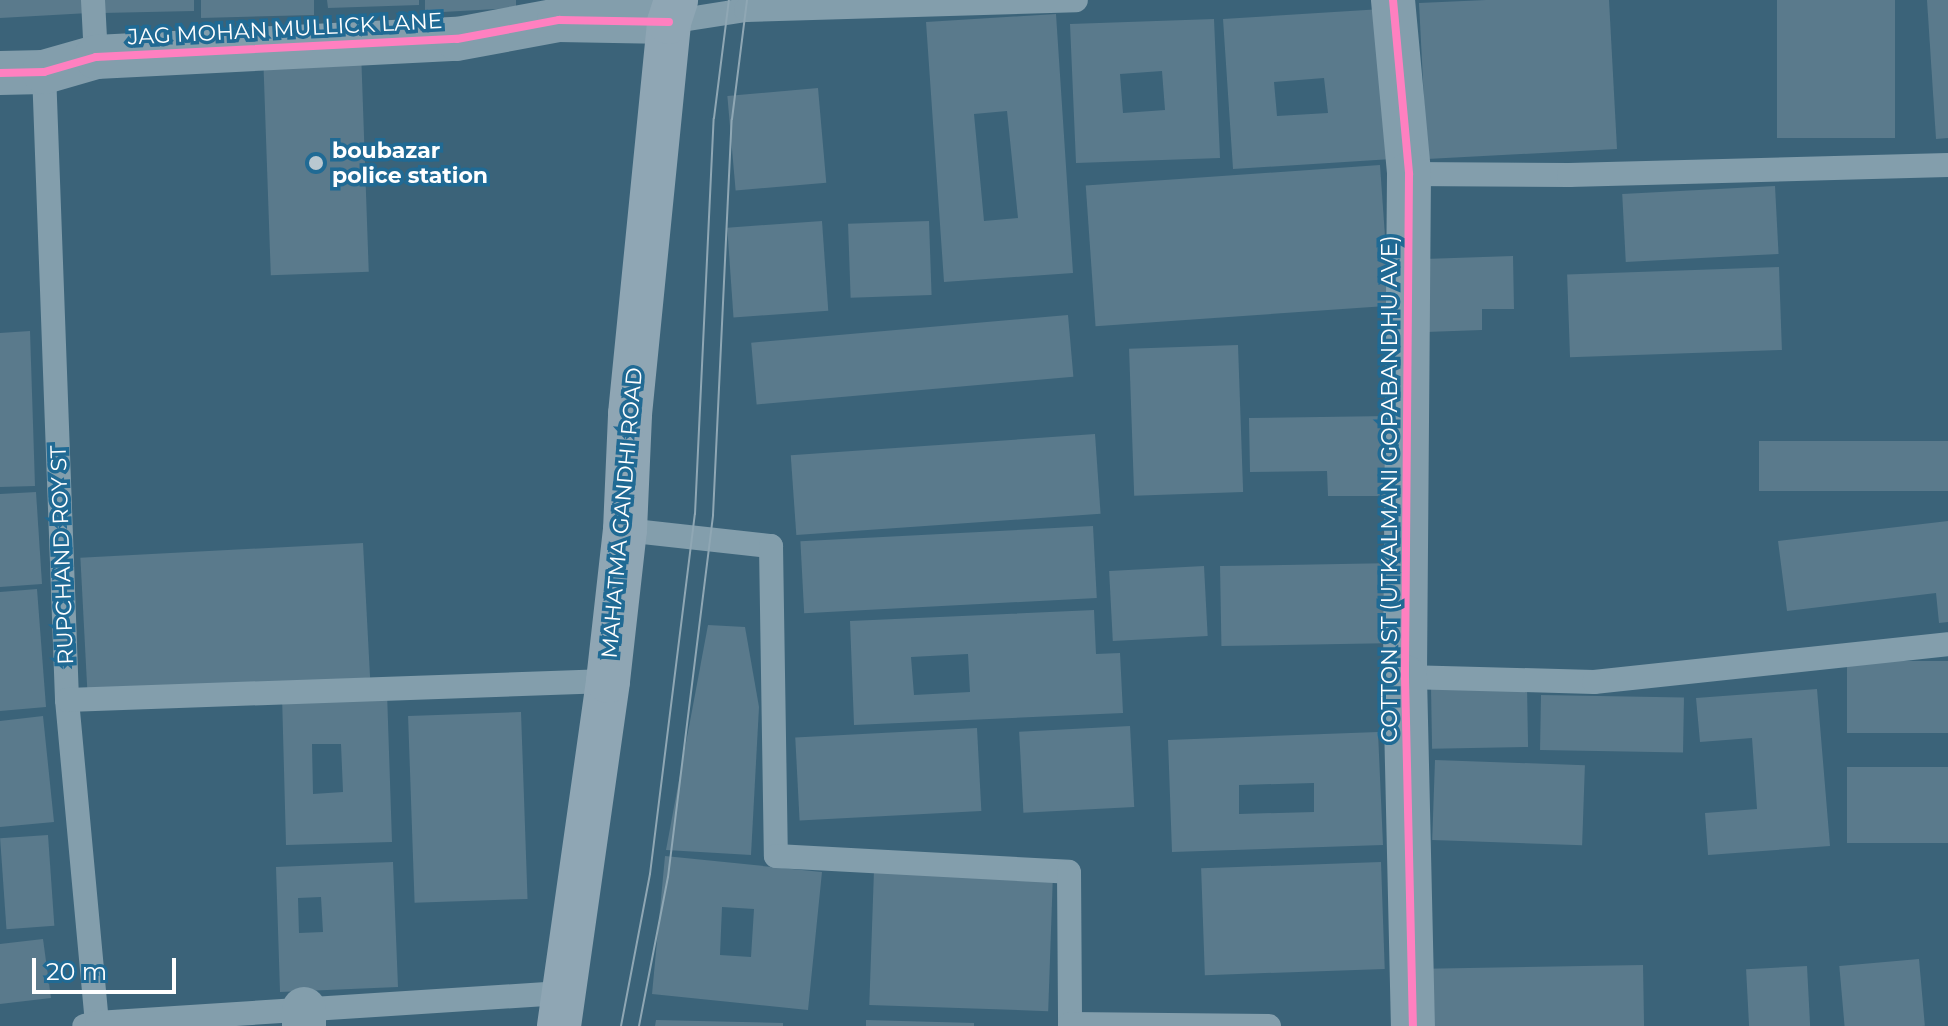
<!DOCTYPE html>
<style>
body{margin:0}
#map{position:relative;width:1948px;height:1026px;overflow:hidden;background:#3b6379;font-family:Montserrat,sans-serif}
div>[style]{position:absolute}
.building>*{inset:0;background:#5a7a8c;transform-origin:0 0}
.service>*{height:24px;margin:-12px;padding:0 12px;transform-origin:12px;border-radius:12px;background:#839eac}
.minor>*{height:44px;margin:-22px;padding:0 22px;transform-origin:22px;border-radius:22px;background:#839eac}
.tertiary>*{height:44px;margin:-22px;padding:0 22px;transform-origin:22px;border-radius:22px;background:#839eac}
.primary>*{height:44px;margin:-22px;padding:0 22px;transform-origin:22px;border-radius:22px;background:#8fa6b4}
.tram>*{height:2px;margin:-1px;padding:0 1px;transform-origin:1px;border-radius:1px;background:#8fa7b4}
.cycleway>*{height:8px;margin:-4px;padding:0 4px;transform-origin:4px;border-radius:4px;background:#ff80c0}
.dots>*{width:22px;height:22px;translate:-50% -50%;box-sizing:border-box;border:4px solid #206a94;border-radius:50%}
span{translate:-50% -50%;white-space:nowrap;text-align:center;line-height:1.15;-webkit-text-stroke:7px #206a94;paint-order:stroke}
.street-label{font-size:22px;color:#fff}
.poi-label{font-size:22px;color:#fff;font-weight:700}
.left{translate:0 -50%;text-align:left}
.scale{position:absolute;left:32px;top:958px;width:144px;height:36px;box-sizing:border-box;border:4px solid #fff;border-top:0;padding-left:10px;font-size:24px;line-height:28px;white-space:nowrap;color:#fff;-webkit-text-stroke:6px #206a94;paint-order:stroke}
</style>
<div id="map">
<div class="building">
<i style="clip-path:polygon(0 0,89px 0,89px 13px,0 18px)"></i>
<i style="clip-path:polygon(102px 0,194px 0,194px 11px,102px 13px)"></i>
<i style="clip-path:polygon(201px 0,314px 0,314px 15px,201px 18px)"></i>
<i style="clip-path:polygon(327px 0,419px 0,419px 5px,328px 8px)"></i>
<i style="clip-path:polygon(425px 0,516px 0,516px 8px,425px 13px)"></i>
<i style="clip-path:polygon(1486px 0,1609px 0,1617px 149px,1427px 159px,1419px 3px)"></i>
<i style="left:1777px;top:0;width:118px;height:138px"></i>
<i style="clip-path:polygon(1927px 0,1948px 0,1948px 138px,1936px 139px)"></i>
<i style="clip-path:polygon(evenodd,1382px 9px,1392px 159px,1233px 169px,1223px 19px,1382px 9px,1324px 78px,1328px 113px,1277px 116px,1274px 82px,1324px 78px)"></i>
<i style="clip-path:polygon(evenodd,1056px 14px,1073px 273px,944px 282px,926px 22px,1056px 14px,1007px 111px,1018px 218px,984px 221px,974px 114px,1007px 111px)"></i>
<i style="clip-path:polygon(evenodd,1214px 19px,1220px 158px,1076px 163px,1070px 24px,1214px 19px,1162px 71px,1165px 110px,1123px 113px,1120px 74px,1162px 71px)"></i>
<i style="left:361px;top:50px;width:222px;height:98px;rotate:88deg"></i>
<i style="left:818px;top:88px;width:95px;height:91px;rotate:85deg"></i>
<i style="left:1380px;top:165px;width:141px;height:295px;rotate:86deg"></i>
<i style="left:1775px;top:186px;width:68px;height:153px;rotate:87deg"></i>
<i style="left:822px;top:221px;width:90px;height:95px;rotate:86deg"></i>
<i style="left:929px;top:221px;width:74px;height:81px;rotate:88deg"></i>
<i style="clip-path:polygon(1513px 256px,1514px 309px,1482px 309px,1482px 330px,1426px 332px,1424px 259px)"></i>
<i style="left:1779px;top:267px;width:83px;height:212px;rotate:88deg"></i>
<i style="left:1068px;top:315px;width:62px;height:318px;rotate:85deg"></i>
<i style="clip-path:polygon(30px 331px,35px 486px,0 487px,0 333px)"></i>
<i style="left:1238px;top:345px;width:147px;height:109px;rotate:88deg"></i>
<i style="clip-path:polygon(1389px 416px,1391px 496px,1328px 496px,1327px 471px,1250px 472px,1249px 418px)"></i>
<i style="left:1095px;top:434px;width:80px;height:305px;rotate:86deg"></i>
<i style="left:1948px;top:441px;width:50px;height:189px;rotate:90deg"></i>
<i style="clip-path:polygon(36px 492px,42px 584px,0 587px,0 494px)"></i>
<i style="clip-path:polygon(1948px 521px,1948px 622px,1939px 623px,1936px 593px,1787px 611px,1778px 541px)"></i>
<i style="left:1093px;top:526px;width:72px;height:293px;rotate:87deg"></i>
<i style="left:363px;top:543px;width:135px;height:283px;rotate:87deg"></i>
<i style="left:1397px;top:563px;width:80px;height:177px;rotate:89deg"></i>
<i style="left:1204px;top:566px;width:70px;height:95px;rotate:87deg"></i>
<i style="clip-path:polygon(37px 589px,46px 707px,0 711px,0 592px)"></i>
<i style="clip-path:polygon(evenodd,1094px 610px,1096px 654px,1120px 653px,1123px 713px,854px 725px,850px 621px,1094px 610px,968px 654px,970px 692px,914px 695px,911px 657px,968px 654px)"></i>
<i style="clip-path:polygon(708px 625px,745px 627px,759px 707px,751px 855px,666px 850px)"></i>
<i style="left:1948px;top:661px;width:72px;height:101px;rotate:90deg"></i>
<i style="left:1527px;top:686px;width:61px;height:96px;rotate:89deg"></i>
<i style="clip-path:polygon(1817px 689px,1830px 846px,1708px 855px,1705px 813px,1757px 809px,1752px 738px,1700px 742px,1696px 698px)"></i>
<i style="clip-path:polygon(evenodd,387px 692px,392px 842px,286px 845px,282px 695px,387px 692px,312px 744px,341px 744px,343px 792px,313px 794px,312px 744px)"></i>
<i style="left:1541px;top:695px;width:143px;height:55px;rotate:1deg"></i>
<i style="left:521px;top:712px;width:187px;height:113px;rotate:88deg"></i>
<i style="clip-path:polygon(43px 716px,54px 822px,0 827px,0 721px)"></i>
<i style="left:1130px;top:726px;width:81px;height:111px;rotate:87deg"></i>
<i style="left:977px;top:728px;width:83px;height:182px;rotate:87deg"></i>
<i style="clip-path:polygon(evenodd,1378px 732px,1383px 845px,1172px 852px,1168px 740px,1378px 732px,1314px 783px,1314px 812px,1239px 814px,1239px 785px,1314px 783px)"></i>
<i style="left:1435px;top:760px;width:150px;height:80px;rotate:2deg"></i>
<i style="left:1948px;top:767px;width:76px;height:101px;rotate:90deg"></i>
<i style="left:48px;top:835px;width:91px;height:48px;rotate:86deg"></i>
<i style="clip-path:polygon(evenodd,665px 856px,822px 872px,808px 1010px,652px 994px,665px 856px,722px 907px,754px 909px,751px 957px,720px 955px,722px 907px)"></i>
<i style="clip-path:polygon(evenodd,393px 862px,398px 987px,280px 992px,276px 867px,393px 862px,321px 897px,323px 932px,299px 933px,298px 898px,321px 897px)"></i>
<i style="left:1381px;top:862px;width:107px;height:180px;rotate:88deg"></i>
<i style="left:874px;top:870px;width:179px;height:135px;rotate:2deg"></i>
<i style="clip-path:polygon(43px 939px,51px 998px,0 1004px,0 944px)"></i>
<i style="left:1919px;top:959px;width:67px;height:80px;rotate:85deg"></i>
<i style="left:1643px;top:965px;width:61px;height:218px;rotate:89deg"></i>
<i style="left:1807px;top:966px;width:60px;height:61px;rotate:87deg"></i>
<i style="clip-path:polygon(656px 1020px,783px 1023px,783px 1026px,655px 1026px)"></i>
<i style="clip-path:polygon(866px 1020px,974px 1023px,974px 1026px,866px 1026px)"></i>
</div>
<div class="service">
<i style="left:93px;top:0;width:57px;rotate:87deg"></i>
<i style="left:669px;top:22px;width:78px;rotate:-8.9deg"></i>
<i style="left:746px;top:10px;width:330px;rotate:-1.7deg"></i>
<i style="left:44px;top:72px;width:628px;rotate:87.9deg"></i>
<i style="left:67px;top:700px;width:324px;rotate:84.7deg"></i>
<i style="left:97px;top:1023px;width:13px;rotate:167deg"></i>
<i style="left:1409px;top:174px;width:160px;rotate:0.4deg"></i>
<i style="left:1569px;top:175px;width:379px;rotate:-1.5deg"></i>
<i style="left:625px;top:530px;width:147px;rotate:6.3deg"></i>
<i style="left:771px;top:546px;width:310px;rotate:89.1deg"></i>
<i style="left:776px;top:856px;width:293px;rotate:3.1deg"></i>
<i style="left:1069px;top:872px;width:152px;rotate:89.6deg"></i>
<i style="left:1070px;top:1024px;width:199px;rotate:0.6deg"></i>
<i style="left:1405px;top:677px;width:189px;rotate:1.5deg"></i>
<i style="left:1594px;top:682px;width:356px;rotate:-6.1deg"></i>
<i style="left:67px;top:700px;width:541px;rotate:-2.01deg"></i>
<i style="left:97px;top:1023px;width:469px;rotate:-3.7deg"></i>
</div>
<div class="minor">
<i style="left:304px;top:1009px;width:17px;rotate:90deg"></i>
</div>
<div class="tertiary">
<i style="left:1393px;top:0;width:175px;rotate:84.7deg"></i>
<i style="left:1409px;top:174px;width:503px;rotate:90.46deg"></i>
<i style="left:1405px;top:677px;width:349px;rotate:88.7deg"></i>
<i style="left:0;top:73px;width:44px;rotate:-1.3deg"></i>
<i style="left:44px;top:72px;width:54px;rotate:-16.1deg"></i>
<i style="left:96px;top:57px;width:361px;rotate:-2.9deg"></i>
<i style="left:457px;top:39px;width:104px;rotate:-10.6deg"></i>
<i style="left:559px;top:20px;width:110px;rotate:1deg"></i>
</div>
<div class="primary">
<i style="left:559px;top:1026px;width:348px;rotate:-81.9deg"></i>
<i style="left:608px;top:681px;width:152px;rotate:-83.6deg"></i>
<i style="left:625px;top:530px;width:116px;rotate:-87.5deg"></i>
<i style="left:630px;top:414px;width:394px;rotate:-84.3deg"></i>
<i style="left:669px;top:22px;width:23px;rotate:-72deg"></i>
</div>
<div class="tram">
<i style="left:621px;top:1026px;width:155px;rotate:-79.2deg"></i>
<i style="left:650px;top:874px;width:363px;rotate:-82.9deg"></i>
<i style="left:695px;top:514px;width:396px;rotate:-87.3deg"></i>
<i style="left:714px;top:118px;width:119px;rotate:-82.8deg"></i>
<i style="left:639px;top:1026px;width:152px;rotate:-79deg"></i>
<i style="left:668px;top:877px;width:365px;rotate:-82.9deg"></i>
<i style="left:713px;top:515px;width:396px;rotate:-87.3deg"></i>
<i style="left:732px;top:119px;width:120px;rotate:-82.8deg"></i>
</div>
<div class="cycleway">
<i style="left:1393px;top:0;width:175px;rotate:84.7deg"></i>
<i style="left:1409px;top:174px;width:503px;rotate:90.46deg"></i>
<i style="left:1405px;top:677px;width:349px;rotate:88.7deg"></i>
<i style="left:0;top:73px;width:44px;rotate:-1.3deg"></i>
<i style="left:44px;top:72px;width:54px;rotate:-16.1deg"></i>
<i style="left:96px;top:57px;width:361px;rotate:-2.9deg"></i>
<i style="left:457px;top:39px;width:104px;rotate:-10.6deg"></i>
<i style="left:559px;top:20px;width:110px;rotate:1deg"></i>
</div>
<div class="dots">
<i style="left:316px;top:163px;background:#bac8d0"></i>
</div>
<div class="street-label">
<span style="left:285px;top:29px;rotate:-3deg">JAG MOHAN MULLICK LANE</span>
<span style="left:1390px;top:489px;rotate:-90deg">COTTON ST (UTKALMANI GOPABANDHU AVE)</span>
<span style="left:622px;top:513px;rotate:-85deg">MAHATMA GANDHI ROAD</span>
<span style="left:62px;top:555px;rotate:-92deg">RUPCHAND ROY ST</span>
</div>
<div class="poi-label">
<span class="left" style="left:332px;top:163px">boubazar<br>police station</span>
</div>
<div class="scale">20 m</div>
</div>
